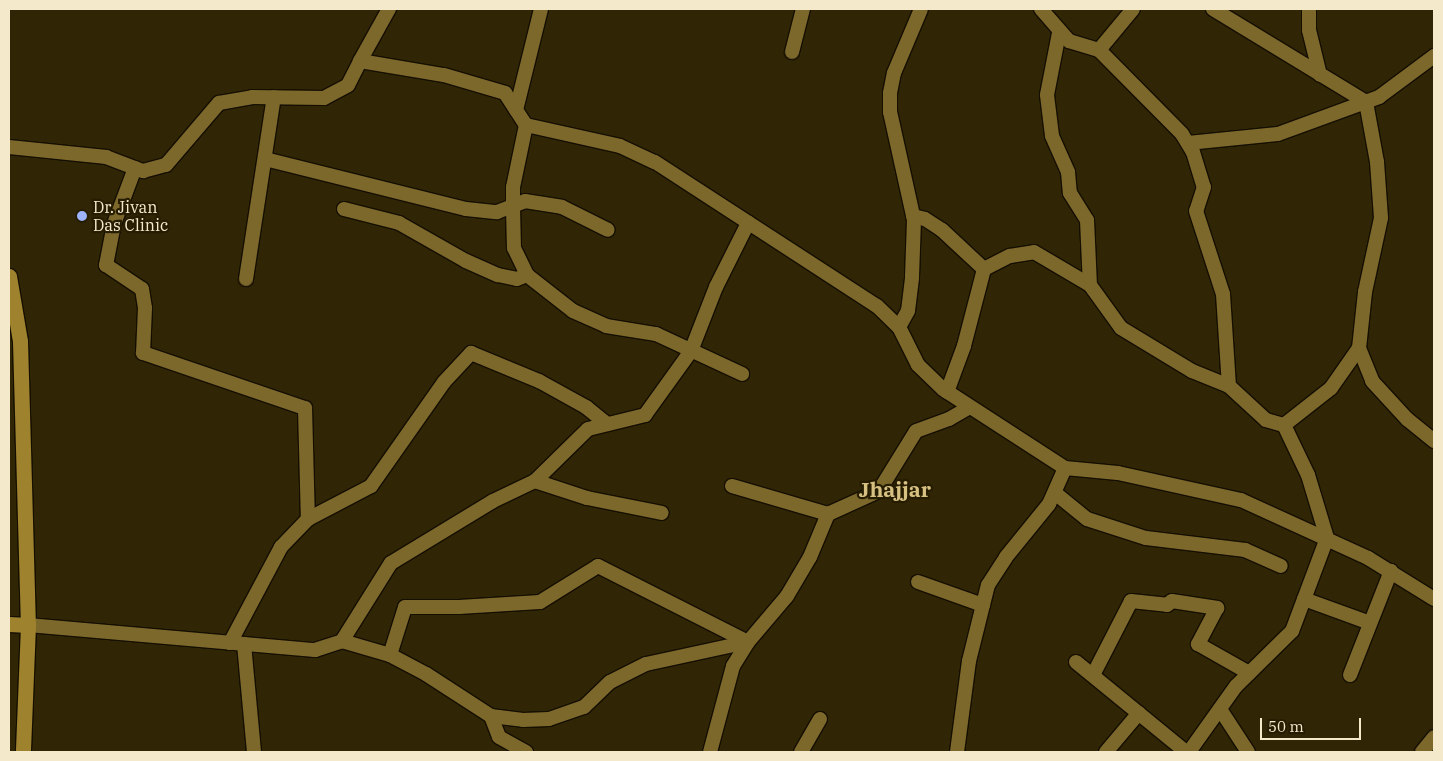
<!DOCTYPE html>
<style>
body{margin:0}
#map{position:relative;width:1443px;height:761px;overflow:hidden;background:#302505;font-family:"IBM Plex Serif",serif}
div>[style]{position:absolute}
.roads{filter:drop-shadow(1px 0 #150f01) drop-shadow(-1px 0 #150f01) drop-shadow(0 1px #150f01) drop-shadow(0 -1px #150f01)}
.minor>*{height:14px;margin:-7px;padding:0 7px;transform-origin:7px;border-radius:7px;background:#7d682c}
.major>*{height:15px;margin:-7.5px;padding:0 7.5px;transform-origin:7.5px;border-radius:7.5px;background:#9e822e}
.dots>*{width:14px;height:14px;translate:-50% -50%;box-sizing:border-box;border:2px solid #261c00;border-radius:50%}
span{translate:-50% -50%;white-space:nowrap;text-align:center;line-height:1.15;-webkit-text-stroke:4.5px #261c00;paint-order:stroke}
.poi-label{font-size:16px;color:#f4e9cb}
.left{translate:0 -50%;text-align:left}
.district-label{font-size:21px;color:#d6c082;font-weight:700}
.frame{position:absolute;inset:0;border:10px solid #f4e9cb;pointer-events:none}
.scale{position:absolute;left:1260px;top:718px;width:101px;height:22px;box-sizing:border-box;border:2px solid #f4e9cb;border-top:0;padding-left:6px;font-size:15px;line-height:18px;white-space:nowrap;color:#f4e9cb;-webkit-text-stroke:4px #261c00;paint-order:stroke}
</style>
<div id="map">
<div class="roads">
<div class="minor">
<i style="left:1041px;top:9px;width:43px;rotate:48.8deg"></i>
<i style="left:1069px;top:41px;width:31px;rotate:17deg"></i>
<i style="left:1099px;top:50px;width:118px;rotate:45.3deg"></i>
<i style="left:1182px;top:134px;width:21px;rotate:59deg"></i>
<i style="left:1193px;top:152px;width:37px;rotate:73deg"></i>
<i style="left:1204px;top:187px;width:25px;rotate:108deg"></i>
<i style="left:1196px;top:211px;width:87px;rotate:72deg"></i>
<i style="left:1223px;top:294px;width:92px;rotate:86.3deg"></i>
<i style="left:1213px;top:9px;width:179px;rotate:31.3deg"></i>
<i style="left:1366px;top:102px;width:61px;rotate:79.6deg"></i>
<i style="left:1377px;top:162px;width:56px;rotate:85.9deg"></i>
<i style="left:1381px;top:218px;width:76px;rotate:102.2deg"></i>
<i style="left:1365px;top:292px;width:56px;rotate:96.1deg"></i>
<i style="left:1359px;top:348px;width:35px;rotate:68deg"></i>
<i style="left:1372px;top:381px;width:52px;rotate:47.4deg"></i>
<i style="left:1407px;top:419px;width:35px;rotate:39deg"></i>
<i style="left:1309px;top:9px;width:21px;rotate:90deg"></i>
<i style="left:1309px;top:30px;width:46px;rotate:76.3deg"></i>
<i style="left:1059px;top:33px;width:63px;rotate:101deg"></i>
<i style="left:1047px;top:95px;width:41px;rotate:83deg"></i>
<i style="left:1052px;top:136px;width:39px;rotate:66deg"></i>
<i style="left:1068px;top:172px;width:21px;rotate:85deg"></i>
<i style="left:1070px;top:193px;width:32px;rotate:58deg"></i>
<i style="left:1087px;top:220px;width:65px;rotate:87.4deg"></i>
<i style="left:1099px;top:50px;width:53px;rotate:-50.3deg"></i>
<i style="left:792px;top:52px;width:44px;rotate:-75.7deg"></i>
<i style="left:360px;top:61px;width:60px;rotate:-60.9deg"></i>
<i style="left:516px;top:110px;width:104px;rotate:-76.1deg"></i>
<i style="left:526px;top:125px;width:63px;rotate:101.8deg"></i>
<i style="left:513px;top:187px;width:21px;rotate:90deg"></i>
<i style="left:513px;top:208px;width:40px;rotate:88.6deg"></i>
<i style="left:514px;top:248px;width:30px;rotate:64deg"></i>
<i style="left:527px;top:275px;width:58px;rotate:38deg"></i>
<i style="left:573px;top:311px;width:36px;rotate:24deg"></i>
<i style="left:606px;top:326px;width:51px;rotate:9.1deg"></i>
<i style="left:656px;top:334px;width:95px;rotate:24.9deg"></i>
<i style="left:1188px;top:143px;width:90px;rotate:-5.7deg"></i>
<i style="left:1278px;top:134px;width:108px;rotate:-20.1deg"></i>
<i style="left:1379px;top:97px;width:69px;rotate:-36.7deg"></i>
<i style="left:9px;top:147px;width:98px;rotate:5.9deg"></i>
<i style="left:106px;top:157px;width:40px;rotate:21deg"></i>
<i style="left:143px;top:171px;width:24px;rotate:-15deg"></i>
<i style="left:166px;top:165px;width:82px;rotate:-49.5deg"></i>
<i style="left:219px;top:103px;width:34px;rotate:-10deg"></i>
<i style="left:252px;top:97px;width:72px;rotate:0.8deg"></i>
<i style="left:324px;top:98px;width:27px;rotate:-28deg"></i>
<i style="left:348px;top:85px;width:27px;rotate:-63deg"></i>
<i style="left:360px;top:61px;width:85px;rotate:9.5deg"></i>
<i style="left:444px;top:75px;width:64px;rotate:16.4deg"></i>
<i style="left:505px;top:93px;width:38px;rotate:57deg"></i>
<i style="left:526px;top:125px;width:96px;rotate:12.6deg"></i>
<i style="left:620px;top:146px;width:38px;rotate:25deg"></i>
<i style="left:655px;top:162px;width:265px;rotate:33deg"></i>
<i style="left:877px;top:306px;width:30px;rotate:44deg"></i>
<i style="left:899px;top:327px;width:42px;rotate:63.4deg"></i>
<i style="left:918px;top:365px;width:35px;rotate:44deg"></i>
<i style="left:943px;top:389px;width:145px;rotate:32.9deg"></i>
<i style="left:1065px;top:468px;width:53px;rotate:5.4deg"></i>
<i style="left:1118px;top:473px;width:126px;rotate:12.4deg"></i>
<i style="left:1241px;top:500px;width:140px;rotate:24.5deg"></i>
<i style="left:1368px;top:558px;width:78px;rotate:31.8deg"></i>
<i style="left:265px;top:159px;width:207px;rotate:14deg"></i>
<i style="left:466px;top:209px;width:31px;rotate:6deg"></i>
<i style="left:497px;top:212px;width:30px;rotate:-21deg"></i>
<i style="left:525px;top:201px;width:37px;rotate:9deg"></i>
<i style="left:562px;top:207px;width:51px;rotate:26.6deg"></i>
<i style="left:135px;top:168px;width:60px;rotate:110.6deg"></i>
<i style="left:114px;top:224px;width:42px;rotate:101deg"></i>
<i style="left:106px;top:265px;width:43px;rotate:33.7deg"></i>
<i style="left:142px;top:289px;width:19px;rotate:81deg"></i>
<i style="left:145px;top:308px;width:45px;rotate:92.5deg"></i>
<i style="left:143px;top:353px;width:171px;rotate:18.8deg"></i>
<i style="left:305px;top:408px;width:111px;rotate:88.5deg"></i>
<i style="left:344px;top:209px;width:57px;rotate:14.3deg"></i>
<i style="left:399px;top:223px;width:77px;rotate:29.6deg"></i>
<i style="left:466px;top:261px;width:35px;rotate:24deg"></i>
<i style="left:498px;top:275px;width:19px;rotate:12deg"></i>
<i style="left:517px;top:279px;width:11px;rotate:-22deg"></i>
<i style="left:913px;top:216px;width:12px;rotate:14deg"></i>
<i style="left:925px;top:219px;width:20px;rotate:33deg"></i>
<i style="left:942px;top:230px;width:57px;rotate:42.9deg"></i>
<i style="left:984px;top:269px;width:80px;rotate:104.6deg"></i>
<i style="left:964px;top:346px;width:49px;rotate:110.3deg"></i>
<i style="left:984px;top:269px;width:29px;rotate:-27deg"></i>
<i style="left:1010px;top:256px;width:24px;rotate:-9deg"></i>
<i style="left:1034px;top:252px;width:65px;rotate:30.5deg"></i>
<i style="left:1090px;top:285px;width:53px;rotate:54.2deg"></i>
<i style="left:1121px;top:328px;width:83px;rotate:31.2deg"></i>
<i style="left:1192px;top:371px;width:40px;rotate:22deg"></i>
<i style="left:1229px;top:386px;width:50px;rotate:42.6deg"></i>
<i style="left:1266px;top:420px;width:19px;rotate:16deg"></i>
<i style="left:1284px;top:425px;width:55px;rotate:64.4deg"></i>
<i style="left:1308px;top:475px;width:66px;rotate:73.2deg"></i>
<i style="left:1327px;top:538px;width:99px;rotate:110.6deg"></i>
<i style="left:1292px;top:631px;width:78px;rotate:135.5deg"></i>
<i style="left:1236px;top:686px;width:81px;rotate:125.5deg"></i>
<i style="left:246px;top:279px;width:184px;rotate:-81.3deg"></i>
<i style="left:899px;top:327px;width:18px;rotate:-61deg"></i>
<i style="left:908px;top:311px;width:34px;rotate:-83deg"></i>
<i style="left:912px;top:277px;width:57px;rotate:-88deg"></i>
<i style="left:914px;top:220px;width:111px;rotate:-102.5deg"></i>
<i style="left:890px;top:112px;width:19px;rotate:-90deg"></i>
<i style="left:890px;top:93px;width:20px;rotate:-79deg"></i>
<i style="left:894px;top:73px;width:69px;rotate:-67.1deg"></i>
<i style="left:1284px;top:425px;width:60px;rotate:-38.2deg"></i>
<i style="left:1331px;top:388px;width:49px;rotate:-55deg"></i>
<i style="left:535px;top:481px;width:55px;rotate:18.1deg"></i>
<i style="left:587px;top:498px;width:76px;rotate:11.3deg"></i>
<i style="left:732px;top:486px;width:100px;rotate:16.3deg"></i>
<i style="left:1055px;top:493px;width:41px;rotate:39.1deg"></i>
<i style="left:1087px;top:519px;width:62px;rotate:17.9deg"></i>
<i style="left:1146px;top:538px;width:100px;rotate:6.9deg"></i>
<i style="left:1245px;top:550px;width:39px;rotate:24deg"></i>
<i style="left:918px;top:582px;width:69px;rotate:19.5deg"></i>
<i style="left:1304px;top:599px;width:70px;rotate:20deg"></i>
<i style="left:28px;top:625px;width:288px;rotate:5deg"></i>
<i style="left:315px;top:650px;width:28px;rotate:-18deg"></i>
<i style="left:342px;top:641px;width:92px;rotate:-57.9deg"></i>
<i style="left:391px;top:563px;width:119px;rotate:-31.3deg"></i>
<i style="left:493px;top:501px;width:47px;rotate:-25.5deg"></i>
<i style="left:535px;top:481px;width:74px;rotate:-44.5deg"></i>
<i style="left:588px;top:429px;width:59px;rotate:-13.8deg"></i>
<i style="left:645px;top:415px;width:79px;rotate:-54.3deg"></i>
<i style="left:691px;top:351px;width:69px;rotate:-68.7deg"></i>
<i style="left:716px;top:287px;width:72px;rotate:-63.4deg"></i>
<i style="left:342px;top:641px;width:50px;rotate:16.3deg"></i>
<i style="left:390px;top:655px;width:41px;rotate:27.8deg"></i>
<i style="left:426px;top:674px;width:77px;rotate:32.9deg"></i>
<i style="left:491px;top:716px;width:32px;rotate:7deg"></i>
<i style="left:523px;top:720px;width:26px;rotate:-2deg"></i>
<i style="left:549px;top:719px;width:37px;rotate:-19deg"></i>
<i style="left:584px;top:707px;width:36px;rotate:-44deg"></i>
<i style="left:610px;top:682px;width:40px;rotate:-26.6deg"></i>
<i style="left:646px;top:664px;width:104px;rotate:-12.2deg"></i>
<i style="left:230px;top:643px;width:109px;rotate:-62deg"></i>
<i style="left:281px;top:547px;width:39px;rotate:-46deg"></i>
<i style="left:308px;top:519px;width:71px;rotate:-27.6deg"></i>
<i style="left:371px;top:486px;width:127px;rotate:-54.9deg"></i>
<i style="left:444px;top:382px;width:40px;rotate:-47deg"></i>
<i style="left:471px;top:353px;width:74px;rotate:22.4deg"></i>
<i style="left:539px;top:381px;width:54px;rotate:29deg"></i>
<i style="left:586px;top:407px;width:27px;rotate:39deg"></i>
<i style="left:244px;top:644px;width:108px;rotate:84.7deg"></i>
<i style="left:390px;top:655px;width:50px;rotate:-72.6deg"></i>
<i style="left:405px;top:607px;width:54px"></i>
<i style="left:459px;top:607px;width:81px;rotate:-3.5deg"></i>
<i style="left:540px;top:602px;width:68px;rotate:-31.8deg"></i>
<i style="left:598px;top:566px;width:168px;rotate:26.9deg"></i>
<i style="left:1076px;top:662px;width:142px;rotate:39.3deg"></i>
<i style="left:1093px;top:675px;width:83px;rotate:-62.8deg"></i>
<i style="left:1131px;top:601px;width:36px;rotate:6deg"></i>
<i style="left:1167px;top:605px;width:6px;rotate:-39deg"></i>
<i style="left:1172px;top:601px;width:46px;rotate:8.8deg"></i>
<i style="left:1217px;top:608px;width:41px;rotate:117.8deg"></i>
<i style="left:1198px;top:644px;width:59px;rotate:29.6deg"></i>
<i style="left:1350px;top:675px;width:112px;rotate:-68.5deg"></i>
<i style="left:1220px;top:709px;width:51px;rotate:56.9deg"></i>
<i style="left:491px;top:716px;width:22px;rotate:69deg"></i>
<i style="left:499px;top:737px;width:31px;rotate:29deg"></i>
<i style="left:710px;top:752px;width:89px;rotate:-75deg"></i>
<i style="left:733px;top:666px;width:28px;rotate:-58deg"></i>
<i style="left:748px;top:642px;width:60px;rotate:-49.7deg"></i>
<i style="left:787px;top:596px;width:45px;rotate:-59.5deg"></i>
<i style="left:810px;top:557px;width:47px;rotate:-67.3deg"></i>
<i style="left:828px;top:514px;width:56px;rotate:-24.3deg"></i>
<i style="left:879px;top:491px;width:70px;rotate:-58.3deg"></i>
<i style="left:916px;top:431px;width:35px;rotate:-20deg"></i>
<i style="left:949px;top:419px;width:24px;rotate:-30deg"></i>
<i style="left:801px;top:752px;width:38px;rotate:-60deg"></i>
<i style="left:957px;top:752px;width:92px;rotate:-82.5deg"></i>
<i style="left:969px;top:661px;width:78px;rotate:-76deg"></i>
<i style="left:988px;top:585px;width:33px;rotate:-57deg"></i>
<i style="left:1006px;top:557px;width:68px;rotate:-50.9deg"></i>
<i style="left:1049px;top:504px;width:39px;rotate:-66deg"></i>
<i style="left:1106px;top:752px;width:51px;rotate:-49.8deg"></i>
<i style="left:1422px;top:752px;width:19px;rotate:-51deg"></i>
</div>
<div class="major">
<i style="left:9px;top:276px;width:66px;rotate:80.4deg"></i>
<i style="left:20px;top:341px;width:284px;rotate:88.4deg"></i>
<i style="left:28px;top:625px;width:127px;rotate:92.3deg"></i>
<i style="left:9px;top:624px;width:19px;rotate:3deg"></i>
</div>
</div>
<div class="dots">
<i style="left:82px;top:216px;background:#9db4fd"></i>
</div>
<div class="poi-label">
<span class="left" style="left:93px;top:216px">Dr. Jivan<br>Das Clinic</span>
</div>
<div class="district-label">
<span style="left:895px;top:489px">Jhajjar</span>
</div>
<div class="frame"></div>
<div class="scale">50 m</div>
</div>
